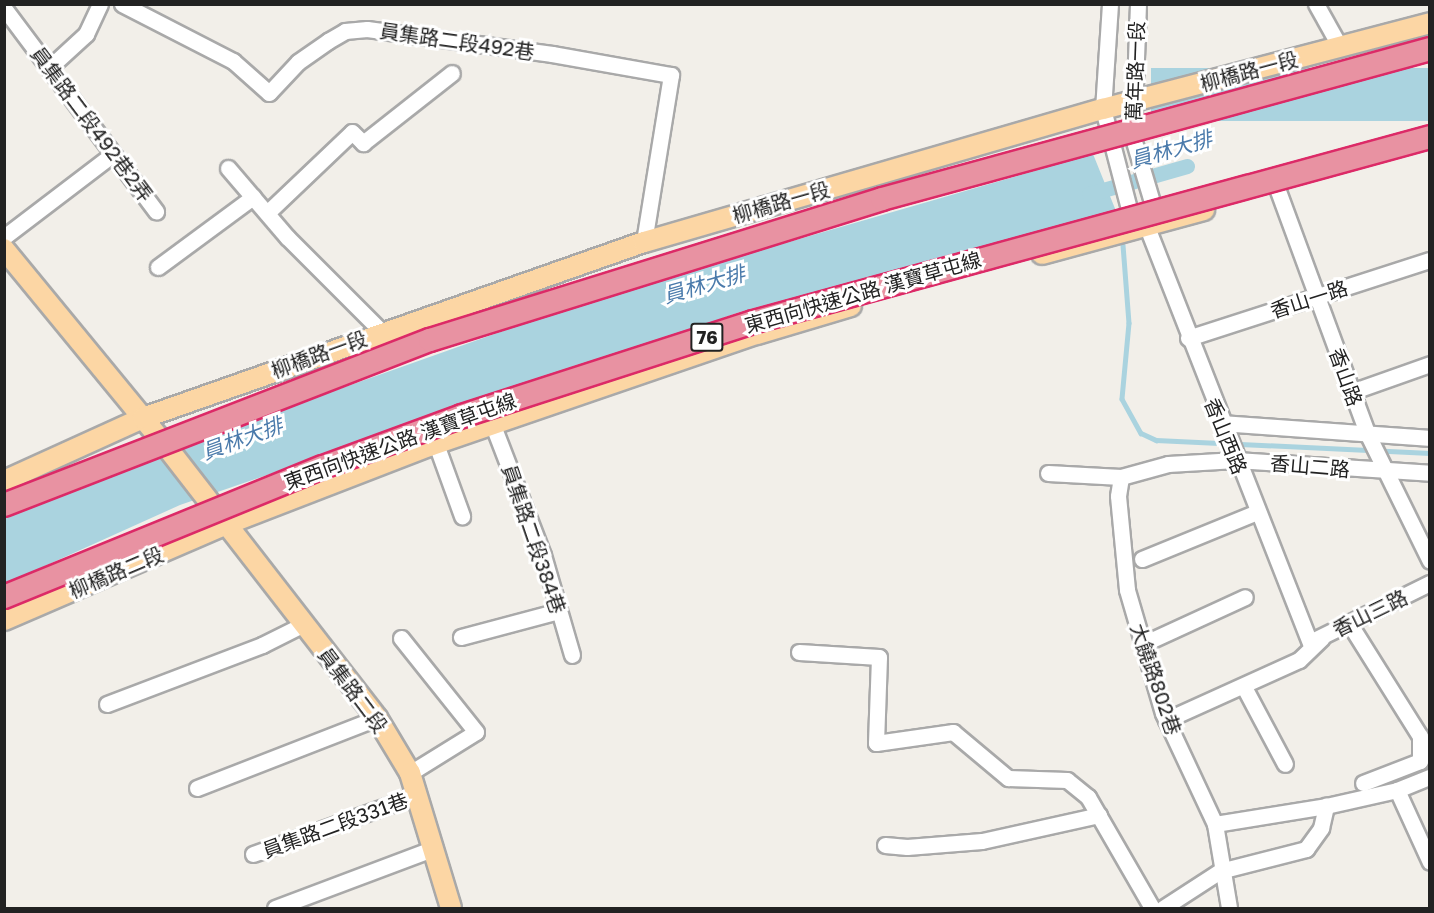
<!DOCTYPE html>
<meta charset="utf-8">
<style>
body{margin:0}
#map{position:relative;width:1434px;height:913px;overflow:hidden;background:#f2efe9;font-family:"Golos Text","Noto Sans TC",sans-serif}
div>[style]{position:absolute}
.water>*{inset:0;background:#aad3df;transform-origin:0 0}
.stream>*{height:4.5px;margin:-2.25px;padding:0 2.25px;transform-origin:2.25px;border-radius:2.25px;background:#aad3df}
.canal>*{height:15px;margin:-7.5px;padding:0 7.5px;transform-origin:7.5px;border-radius:7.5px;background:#aad3df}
.roads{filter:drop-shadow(2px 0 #a9a9a9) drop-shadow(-2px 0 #a9a9a9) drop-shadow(0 2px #a9a9a9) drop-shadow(0 -2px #a9a9a9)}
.minor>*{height:15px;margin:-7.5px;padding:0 7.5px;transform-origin:7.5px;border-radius:7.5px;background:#fff}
.major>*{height:20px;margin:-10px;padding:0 10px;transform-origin:10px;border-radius:10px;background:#fcd6a4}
.bridges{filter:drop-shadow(2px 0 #dc2a67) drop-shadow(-2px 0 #dc2a67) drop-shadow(0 2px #dc2a67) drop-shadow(0 -2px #dc2a67)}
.highway-bridge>*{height:22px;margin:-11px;padding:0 11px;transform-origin:11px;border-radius:11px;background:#e892a2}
span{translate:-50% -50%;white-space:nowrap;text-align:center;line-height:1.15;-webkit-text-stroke:6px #fff;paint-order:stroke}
.shield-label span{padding:2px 4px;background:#fff;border:2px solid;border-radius:4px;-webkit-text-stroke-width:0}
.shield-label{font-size:18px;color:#222;font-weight:700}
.street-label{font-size:20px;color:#222}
.water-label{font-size:21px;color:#4a7aab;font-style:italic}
.frame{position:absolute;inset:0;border:6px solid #222;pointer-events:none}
</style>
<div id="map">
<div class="water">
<i style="left:1429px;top:68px;width:53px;height:278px;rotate:90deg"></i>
<i style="clip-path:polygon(1093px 154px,1116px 211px,740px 312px,180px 505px,5px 584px,4px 518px,113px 469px,605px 295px)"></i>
</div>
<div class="stream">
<i style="left:1123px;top:245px;width:78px;rotate:85.6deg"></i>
<i style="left:1129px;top:323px;width:76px;rotate:95.3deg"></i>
<i style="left:1122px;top:399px;width:39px;rotate:61deg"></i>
<i style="left:1141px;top:433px;width:17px;rotate:25deg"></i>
<i style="left:1156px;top:440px;width:274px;rotate:2.7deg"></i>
</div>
<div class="canal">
<i style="left:1089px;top:194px;width:102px;rotate:-15.9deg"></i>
</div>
<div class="roads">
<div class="minor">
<i style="left:122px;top:4px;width:125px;rotate:27.2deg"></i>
<i style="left:233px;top:61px;width:48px;rotate:41.6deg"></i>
<i style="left:269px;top:93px;width:42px;rotate:-46.9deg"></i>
<i style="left:298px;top:62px;width:37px;rotate:-35deg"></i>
<i style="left:328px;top:41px;width:20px;rotate:-30deg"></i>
<i style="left:345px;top:31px;width:22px;rotate:-5deg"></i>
<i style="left:367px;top:29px;width:187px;rotate:7.7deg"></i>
<i style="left:552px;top:54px;width:121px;rotate:10deg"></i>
<i style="left:671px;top:75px;width:169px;rotate:99.2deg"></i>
<i style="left:1110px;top:4px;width:105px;rotate:93.8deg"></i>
<i style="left:1103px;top:109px;width:103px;rotate:75.4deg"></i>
<i style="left:1129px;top:209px;width:25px;rotate:45deg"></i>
<i style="left:1147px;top:227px;width:446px;rotate:68.6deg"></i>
<i style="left:1310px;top:642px;width:134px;rotate:-26.2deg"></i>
<i style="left:1138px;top:4px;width:134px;rotate:92.1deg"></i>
<i style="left:1133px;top:138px;width:67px;rotate:73.5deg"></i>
<i style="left:1152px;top:202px;width:19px;rotate:102deg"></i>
<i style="left:1316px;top:4px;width:49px;rotate:60.8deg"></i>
<i style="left:4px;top:8px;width:254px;rotate:53.2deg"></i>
<i style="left:50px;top:67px;width:49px;rotate:-42.5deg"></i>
<i style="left:86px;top:34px;width:33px;rotate:-65deg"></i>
<i style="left:228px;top:168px;width:91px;rotate:49.5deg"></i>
<i style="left:287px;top:237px;width:134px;rotate:45deg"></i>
<i style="left:1277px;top:188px;width:263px;rotate:69.8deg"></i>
<i style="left:1368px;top:435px;width:140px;rotate:63.8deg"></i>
<i style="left:267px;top:213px;width:117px;rotate:-43.6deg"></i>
<i style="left:352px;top:132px;width:16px;rotate:45deg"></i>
<i style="left:363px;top:143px;width:113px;rotate:-38.2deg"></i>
<i style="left:4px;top:237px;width:137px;rotate:-37.3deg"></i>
<i style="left:158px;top:267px;width:118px;rotate:-36.4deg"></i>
<i style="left:1188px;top:338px;width:254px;rotate:-17.9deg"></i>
<i style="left:1351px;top:392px;width:84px;rotate:-19.5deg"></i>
<i style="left:492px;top:423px;width:142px;rotate:68.9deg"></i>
<i style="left:543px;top:555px;width:104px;rotate:73.8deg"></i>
<i style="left:1221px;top:423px;width:210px;rotate:4.1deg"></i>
<i style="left:436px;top:444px;width:77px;rotate:70.1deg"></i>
<i style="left:1048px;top:473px;width:73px;rotate:3.1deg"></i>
<i style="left:1121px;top:477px;width:49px;rotate:-15.5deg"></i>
<i style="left:1168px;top:464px;width:68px;rotate:-3.4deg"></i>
<i style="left:1236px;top:460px;width:194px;rotate:3.8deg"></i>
<i style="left:1121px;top:477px;width:19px;rotate:99deg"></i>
<i style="left:1118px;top:496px;width:94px;rotate:84.5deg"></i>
<i style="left:1127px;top:590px;width:128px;rotate:73.7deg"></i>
<i style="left:1163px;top:713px;width:123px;rotate:64.9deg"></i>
<i style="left:1215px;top:824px;width:85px;rotate:80.5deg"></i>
<i style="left:1142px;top:559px;width:124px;rotate:-22.2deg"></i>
<i style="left:1349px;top:623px;width:133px;rotate:57.9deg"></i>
<i style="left:1420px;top:736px;width:25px;rotate:90deg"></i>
<i style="left:1420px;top:761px;width:61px;rotate:158.9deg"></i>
<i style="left:461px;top:637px;width:101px;rotate:-14.9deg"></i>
<i style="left:401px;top:638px;width:120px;rotate:51.4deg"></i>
<i style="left:476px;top:732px;width:78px;rotate:148.2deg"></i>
<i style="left:1143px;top:644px;width:112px;rotate:-24.7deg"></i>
<i style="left:799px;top:652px;width:80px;rotate:3.6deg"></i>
<i style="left:879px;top:657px;width:86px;rotate:92deg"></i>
<i style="left:876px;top:743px;width:78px;rotate:-8.1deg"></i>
<i style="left:953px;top:732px;width:72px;rotate:39.9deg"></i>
<i style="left:1008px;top:778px;width:59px;rotate:1.9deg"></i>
<i style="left:1067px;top:780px;width:27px;rotate:39deg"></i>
<i style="left:1088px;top:797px;width:128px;rotate:60deg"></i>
<i style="left:1244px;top:687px;width:87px;rotate:62deg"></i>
<i style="left:107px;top:704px;width:166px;rotate:-20.8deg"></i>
<i style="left:262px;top:645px;width:45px;rotate:-26.6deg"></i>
<i style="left:1166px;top:720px;width:146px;rotate:-24.3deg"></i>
<i style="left:1299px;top:660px;width:32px;rotate:-44deg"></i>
<i style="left:197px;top:788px;width:193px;rotate:-21.3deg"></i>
<i style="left:1397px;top:790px;width:79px;rotate:65.4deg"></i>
<i style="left:1215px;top:824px;width:112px;rotate:-9.2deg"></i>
<i style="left:1326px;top:806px;width:73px;rotate:-12.7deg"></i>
<i style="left:1397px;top:790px;width:35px;rotate:-22deg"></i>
<i style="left:885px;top:845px;width:22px;rotate:5deg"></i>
<i style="left:907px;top:847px;width:75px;rotate:-4.6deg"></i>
<i style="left:982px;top:841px;width:120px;rotate:-12.5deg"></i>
<i style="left:253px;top:854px;width:174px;rotate:-19.8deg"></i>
<i style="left:275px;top:908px;width:168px;rotate:-20.6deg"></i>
<i style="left:1163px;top:908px;width:68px;rotate:-33deg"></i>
<i style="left:1220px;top:871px;width:89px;rotate:-14.3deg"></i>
<i style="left:1306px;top:849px;width:26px;rotate:-54deg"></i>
<i style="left:1321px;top:828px;width:23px;rotate:-77deg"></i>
</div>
<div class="major">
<i style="left:4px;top:249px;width:255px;rotate:50.6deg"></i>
<i style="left:166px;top:446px;width:344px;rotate:52.2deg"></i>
<i style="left:377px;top:718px;width:64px;rotate:59deg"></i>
<i style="left:410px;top:773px;width:141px;rotate:73.1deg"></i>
<i style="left:1042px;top:254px;width:168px;rotate:-15.2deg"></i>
<i style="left:4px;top:481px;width:153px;rotate:-24.4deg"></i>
<i style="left:143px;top:418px;width:531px;rotate:-19.36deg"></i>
<i style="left:644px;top:242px;width:478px;rotate:-16.2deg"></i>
<i style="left:1103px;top:109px;width:338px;rotate:-14.7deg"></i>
<i style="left:4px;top:620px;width:243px;rotate:-23.3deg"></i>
<i style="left:227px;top:524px;width:217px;rotate:-21.1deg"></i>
<i style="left:429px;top:446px;width:347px;rotate:-18.9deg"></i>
<i style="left:757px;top:334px;width:98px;rotate:-16.6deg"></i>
</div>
</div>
<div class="bridges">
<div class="highway-bridge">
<i style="left:4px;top:505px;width:457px;rotate:-21.2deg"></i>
<i style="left:430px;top:340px;width:473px;rotate:-17.3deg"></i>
<i style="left:882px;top:199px;width:568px;rotate:-15.31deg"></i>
<i style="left:4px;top:597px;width:344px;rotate:-22.2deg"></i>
<i style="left:323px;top:467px;width:148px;rotate:-20.1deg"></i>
<i style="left:462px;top:416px;width:306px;rotate:-17.9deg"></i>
<i style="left:753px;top:322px;width:702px;rotate:-15.28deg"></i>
</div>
</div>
<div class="shield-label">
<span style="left:707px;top:337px">76</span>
</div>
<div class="street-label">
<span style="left:457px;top:41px;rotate:8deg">員集路二段492巷</span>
<span style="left:1135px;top:71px;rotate:-88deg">萬年路一段</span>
<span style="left:1249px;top:71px;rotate:-15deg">柳橋路一段</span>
<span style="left:92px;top:124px;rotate:53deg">員集路二段492巷2弄</span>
<span style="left:781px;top:202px;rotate:-16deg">柳橋路一段</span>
<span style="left:863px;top:292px;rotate:-16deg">東西向快速公路 漢寶草屯線</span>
<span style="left:1309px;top:299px;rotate:-18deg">香山一路</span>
<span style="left:319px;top:354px;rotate:-20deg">柳橋路一段</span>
<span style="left:1346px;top:377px;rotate:70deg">香山路</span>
<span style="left:1226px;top:436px;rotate:68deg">香山西路</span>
<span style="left:400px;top:441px;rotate:-20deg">東西向快速公路 漢寶草屯線</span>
<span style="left:1310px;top:466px;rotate:5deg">香山二路</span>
<span style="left:534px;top:539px;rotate:71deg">員集路二段384巷</span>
<span style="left:116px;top:572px;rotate:-23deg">柳橋路二段</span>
<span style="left:1370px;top:613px;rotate:-26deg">香山三路</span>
<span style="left:1156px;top:679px;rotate:71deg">大饒路802巷</span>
<span style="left:353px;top:690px;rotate:53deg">員集路二段</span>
<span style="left:335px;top:825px;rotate:-20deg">員集路二段331巷</span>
</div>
<div class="water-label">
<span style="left:1171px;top:149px;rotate:-16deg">員林大排</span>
<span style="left:704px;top:284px;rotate:-16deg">員林大排</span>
<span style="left:242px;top:438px;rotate:-20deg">員林大排</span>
</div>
<div class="frame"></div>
</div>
